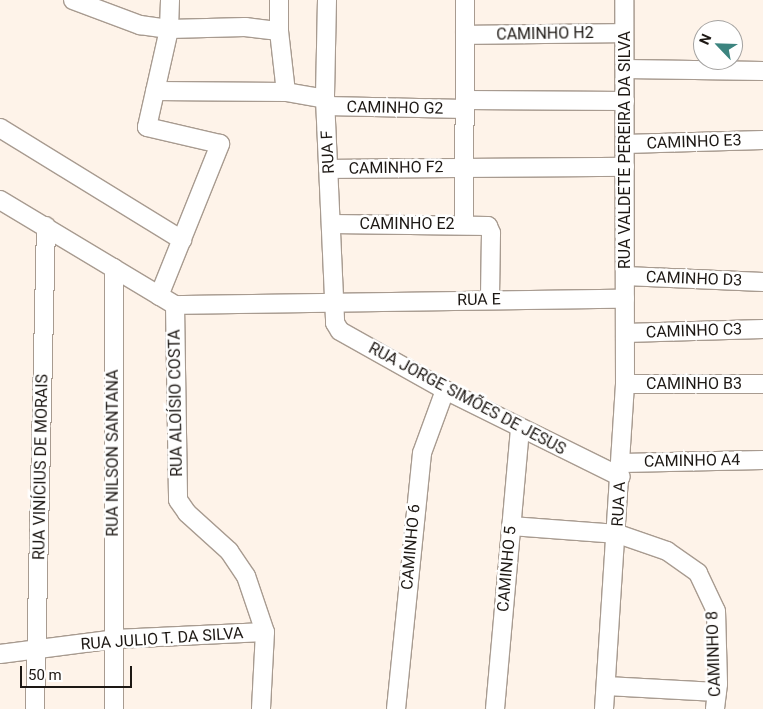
<!DOCTYPE html>
<meta charset="utf-8">
<style>
body{margin:0}
#map{position:relative;width:763px;height:709px;overflow:hidden;background:#fef3e9;font-family:Roboto,sans-serif}
div>[style]{position:absolute}
.roads{filter:drop-shadow(1px 0 #a89b90) drop-shadow(-1px 0 #a89b90) drop-shadow(0 1px #a89b90) drop-shadow(0 -1px #a89b90)}
.street>*{height:18px;margin:-9px;padding:0 9px;transform-origin:9px;border-radius:9px;background:#fff}
span{translate:-50% -50%;white-space:nowrap;text-align:center;line-height:1.15;-webkit-text-stroke:5px #fff;paint-order:stroke}
.street-label{font-size:16px;color:#1d1814}
.north{position:absolute;left:693px;top:20px;width:50px;height:50px;box-sizing:border-box;background:#fff;border:1px solid #a5a3a1;border-radius:50%;rotate:294deg;font-size:14px;font-weight:700;line-height:20px;text-align:center;color:#1d1814}
.north::after{content:'';display:block;margin:auto;width:18px;height:22px;background:#3c847f;clip-path:polygon(50% 0,100% 100%,50% 72%,0 100%)}
.scale{position:absolute;left:20px;top:666px;width:112px;height:22px;box-sizing:border-box;border:2px solid #1d1814;border-top:0;padding-left:6px;font-size:15px;line-height:18px;white-space:nowrap;color:#1d1814;-webkit-text-stroke:4px #fff;paint-order:stroke}
</style>
<div id="map">
<div class="roads">
<div class="street">
<i style="left:73px;top:0;width:72px;rotate:20.5deg"></i>
<i style="left:140px;top:25px;width:29px;rotate:8deg"></i>
<i style="left:169px;top:29px;width:76px;rotate:-1.5deg"></i>
<i style="left:245px;top:27px;width:34px;rotate:7deg"></i>
<i style="left:279px;top:0;width:31px;rotate:90deg"></i>
<i style="left:279px;top:31px;width:61px;rotate:83.5deg"></i>
<i style="left:327px;top:0;width:99px;rotate:91.2deg"></i>
<i style="left:325px;top:99px;width:224px;rotate:87.4deg"></i>
<i style="left:335px;top:323px;width:9px;rotate:58deg"></i>
<i style="left:340px;top:331px;width:120px;rotate:29.3deg"></i>
<i style="left:445px;top:390px;width:196px;rotate:26.3deg"></i>
<i style="left:465px;top:35px;width:159px;rotate:-0.7deg"></i>
<i style="left:625px;top:69px;width:138px;rotate:0.8deg"></i>
<i style="left:155px;top:91px;width:131px;rotate:0.4deg"></i>
<i style="left:286px;top:92px;width:40px;rotate:10deg"></i>
<i style="left:466px;top:100px;width:159px;rotate:0.4deg"></i>
<i style="left:326px;top:106px;width:139px;rotate:1.2deg"></i>
<i style="left:0;top:128px;width:214px;rotate:31.6deg"></i>
<i style="left:625px;top:144px;width:138px;rotate:-1.7deg"></i>
<i style="left:328px;top:169px;width:297px;rotate:-0.4deg"></i>
<i style="left:0;top:200px;width:204px;rotate:31deg"></i>
<i style="left:175px;top:305px;width:450px;rotate:-0.8deg"></i>
<i style="left:331px;top:224px;width:157px;rotate:0.7deg"></i>
<i style="left:488px;top:226px;width:8px;rotate:67deg"></i>
<i style="left:491px;top:233px;width:67px;rotate:90.9deg"></i>
<i style="left:464px;top:225px;width:225px;rotate:-89.7deg"></i>
<i style="left:114px;top:268px;width:441px;rotate:90deg"></i>
<i style="left:625px;top:276px;width:138px;rotate:2.5deg"></i>
<i style="left:159px;top:296px;width:164px;rotate:-68.1deg"></i>
<i style="left:220px;top:144px;width:75px;rotate:-166.9deg"></i>
<i style="left:147px;top:127px;width:100px;rotate:-77.3deg"></i>
<i style="left:169px;top:29px;width:29px;rotate:-88deg"></i>
<i style="left:175px;top:305px;width:195px;rotate:89.1deg"></i>
<i style="left:178px;top:500px;width:16px;rotate:55deg"></i>
<i style="left:187px;top:513px;width:57px;rotate:42.1deg"></i>
<i style="left:229px;top:551px;width:30px;rotate:56deg"></i>
<i style="left:246px;top:576px;width:59px;rotate:71.3deg"></i>
<i style="left:265px;top:632px;width:77px;rotate:93deg"></i>
<i style="left:625px;top:333px;width:138px;rotate:-1.7deg"></i>
<i style="left:625px;top:384px;width:138px"></i>
<i style="left:622px;top:463px;width:141px;rotate:-1.2deg"></i>
<i style="left:511px;top:526px;width:107px;rotate:4.3deg"></i>
<i style="left:618px;top:534px;width:52px;rotate:19.1deg"></i>
<i style="left:667px;top:551px;width:38px;rotate:35deg"></i>
<i style="left:698px;top:573px;width:42px;rotate:64.7deg"></i>
<i style="left:716px;top:611px;width:73px;rotate:88.4deg"></i>
<i style="left:718px;top:684px;width:25px;rotate:97deg"></i>
<i style="left:0;top:654px;width:116px;rotate:-7.4deg"></i>
<i style="left:115px;top:639px;width:150px;rotate:-2.7deg"></i>
<i style="left:606px;top:686px;width:111px;rotate:3.1deg"></i>
<i style="left:35px;top:709px;width:483px;rotate:-88.7deg"></i>
<i style="left:396px;top:709px;width:257px;rotate:-84.2deg"></i>
<i style="left:422px;top:453px;width:67px;rotate:-69.9deg"></i>
<i style="left:495px;top:709px;width:282px;rotate:-84.9deg"></i>
<i style="left:604px;top:709px;width:326px;rotate:-86.3deg"></i>
<i style="left:625px;top:384px;width:384px;rotate:-90.1deg"></i>
</div>
</div>
<div class="street-label">
<span style="left:545px;top:34px;rotate:-1deg">CAMINHO H2</span>
<span style="left:395px;top:108px;rotate:1deg">CAMINHO G2</span>
<span style="left:694px;top:142px;rotate:-2deg">CAMINHO E3</span>
<span style="left:625px;top:150px;rotate:-90deg">RUA VALDETE PEREIRA DA SILVA</span>
<span style="left:328px;top:152px;rotate:-93deg">RUA F</span>
<span style="left:396px;top:168px;rotate:-1deg">CAMINHO F2</span>
<span style="left:407px;top:224px">CAMINHO E2</span>
<span style="left:694px;top:279px;rotate:2deg">CAMINHO D3</span>
<span style="left:479px;top:300px;rotate:-1deg">RUA E</span>
<span style="left:694px;top:331px;rotate:-2deg">CAMINHO C3</span>
<span style="left:694px;top:384px">CAMINHO B3</span>
<span style="left:467px;top:399px;rotate:28deg">RUA JORGE SIMÕES DE JESUS</span>
<span style="left:176px;top:403px;rotate:-91deg">RUA ALOÍSIO COSTA</span>
<span style="left:113px;top:453px;rotate:-90deg">RUA NILSON SANTANA</span>
<span style="left:692px;top:461px;rotate:-1deg">CAMINHO A4</span>
<span style="left:41px;top:467px;rotate:-89deg">RUA VINÍCIUS DE MORAIS</span>
<span style="left:619px;top:504px;rotate:-87deg">RUA A</span>
<span style="left:411px;top:547px;rotate:-85deg">CAMINHO 6</span>
<span style="left:507px;top:569px;rotate:-85deg">CAMINHO 5</span>
<span style="left:162px;top:639px;rotate:-4deg">RUA JULIO T. DA SILVA</span>
<span style="left:714px;top:654px;rotate:-92deg">CAMINHO 8</span>
</div>
<div class="north">N</div>
<div class="scale">50 m</div>
</div>
